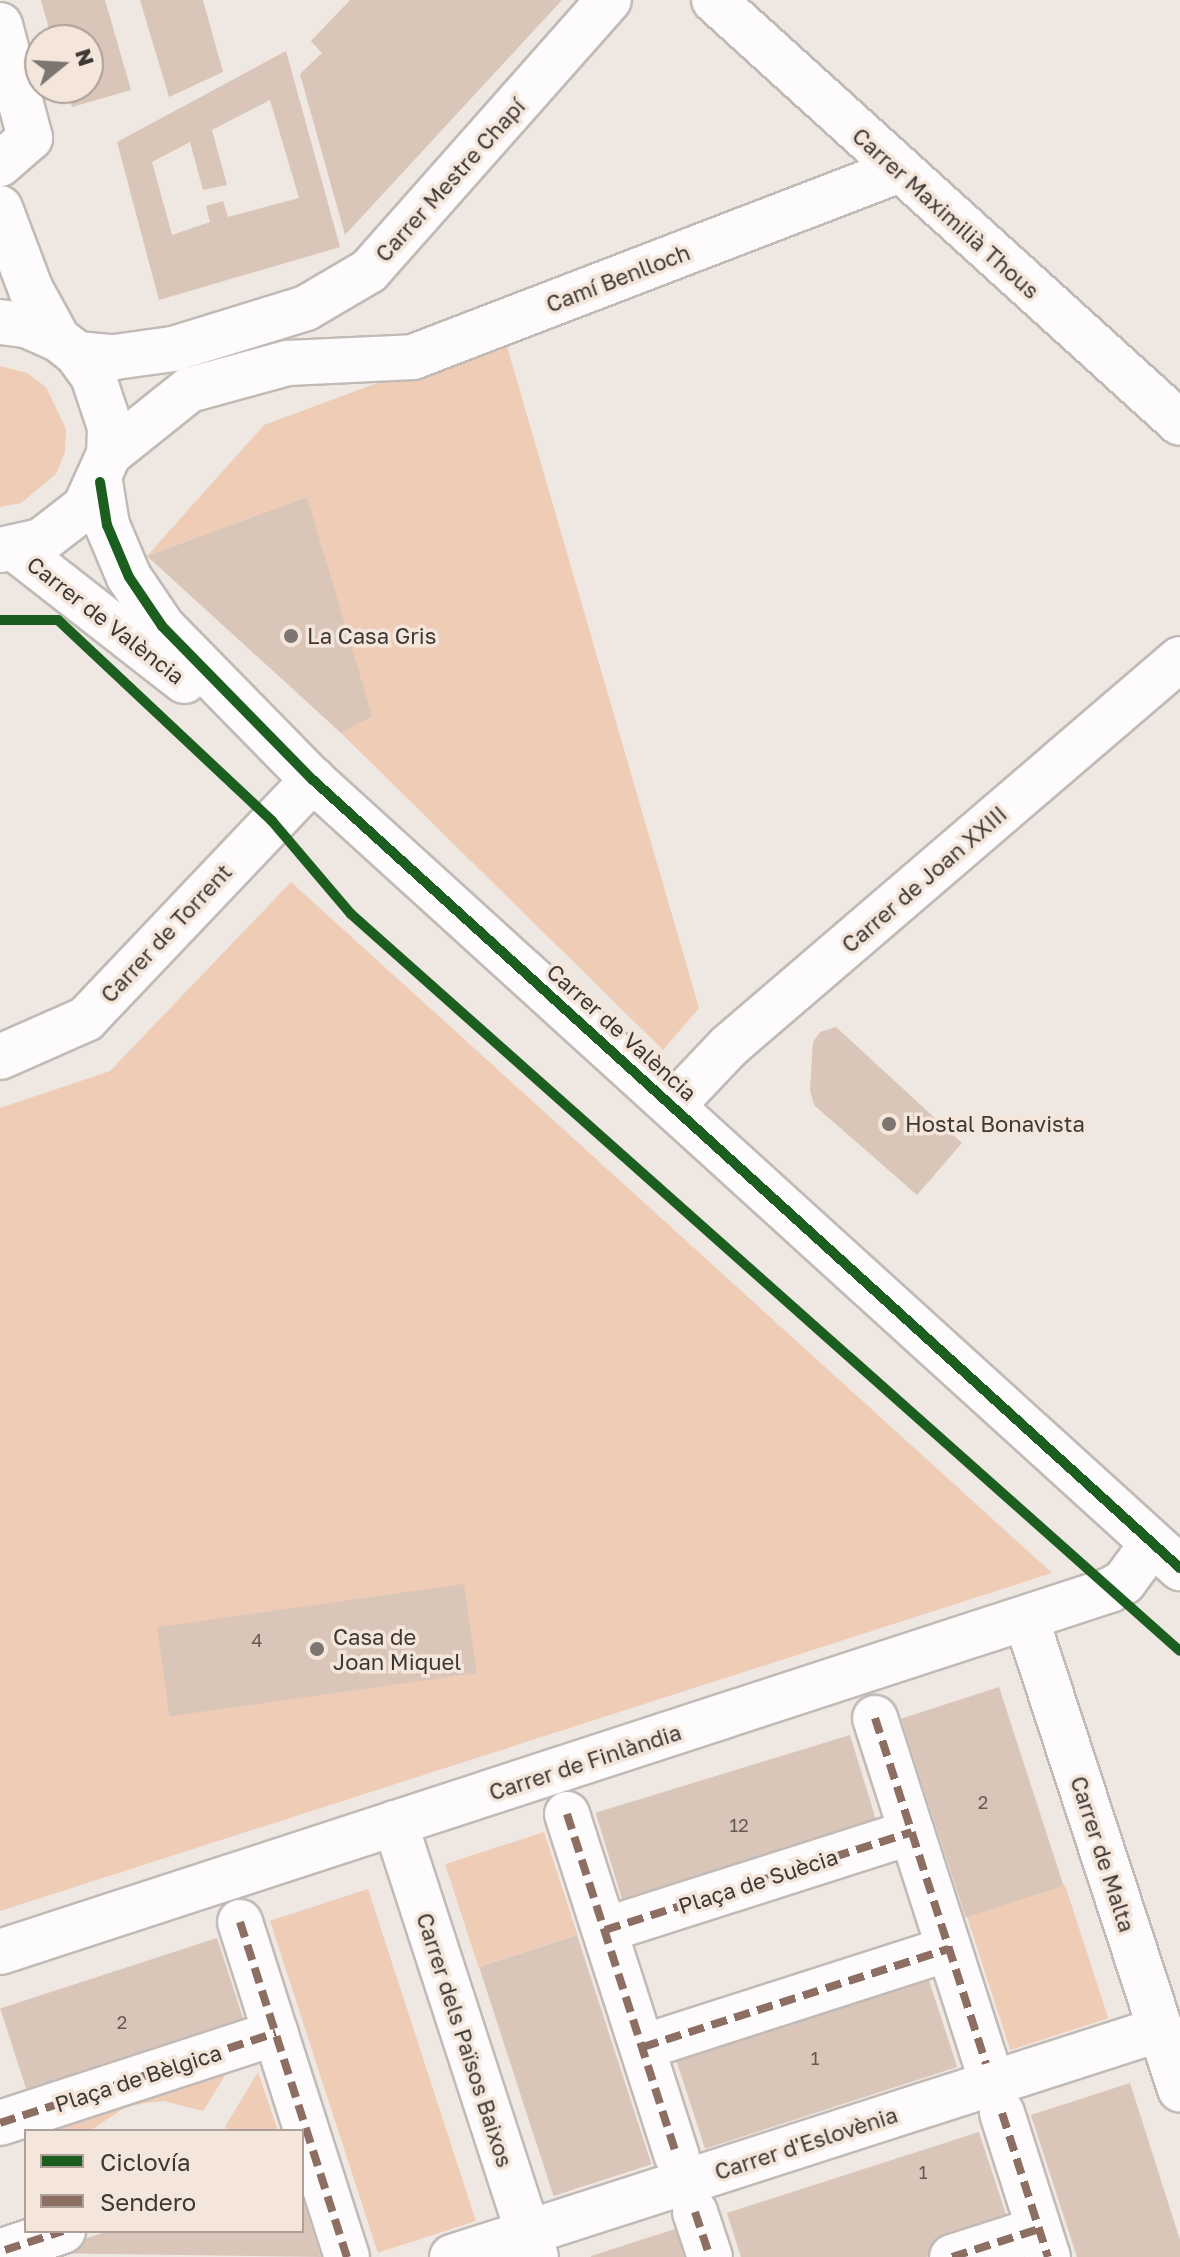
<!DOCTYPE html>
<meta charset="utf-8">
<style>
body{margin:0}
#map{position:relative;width:1180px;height:2257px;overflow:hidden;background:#efe7e2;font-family:"Golos Text",sans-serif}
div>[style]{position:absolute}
.green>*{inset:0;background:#eeccb6;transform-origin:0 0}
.building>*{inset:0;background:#dac5b9;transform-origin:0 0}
.roads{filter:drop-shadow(2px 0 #c1bab6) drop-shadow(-2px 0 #c1bab6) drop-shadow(0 2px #c1bab6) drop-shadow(0 -2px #c1bab6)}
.minor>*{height:44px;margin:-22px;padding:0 22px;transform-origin:22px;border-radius:22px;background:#fdfbfb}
.quiet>*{height:8px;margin-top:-4px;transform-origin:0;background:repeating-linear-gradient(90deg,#8d6e63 0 16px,transparent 0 24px)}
.cycleway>*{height:10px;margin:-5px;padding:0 5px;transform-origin:5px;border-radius:5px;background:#1b5e20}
.dots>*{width:22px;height:22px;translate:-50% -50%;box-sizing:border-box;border:4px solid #f5e6dc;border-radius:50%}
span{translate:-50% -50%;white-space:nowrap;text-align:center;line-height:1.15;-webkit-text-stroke:7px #f5e6dc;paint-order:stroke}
.number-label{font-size:18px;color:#655b55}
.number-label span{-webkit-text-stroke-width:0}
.street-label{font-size:22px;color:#3e3834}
.poi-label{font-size:22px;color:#3e3834}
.left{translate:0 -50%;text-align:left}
.legend{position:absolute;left:24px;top:2129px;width:280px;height:104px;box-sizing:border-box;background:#f5e6dc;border:2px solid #aca099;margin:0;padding:10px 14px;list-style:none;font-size:24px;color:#3e3834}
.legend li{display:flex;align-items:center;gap:16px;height:40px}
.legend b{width:40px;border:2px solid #aca099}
.north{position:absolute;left:24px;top:24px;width:80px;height:80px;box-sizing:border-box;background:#f5e6dc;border:2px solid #aca099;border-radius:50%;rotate:72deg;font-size:22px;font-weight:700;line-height:32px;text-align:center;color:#3e3834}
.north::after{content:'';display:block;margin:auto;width:28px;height:36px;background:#7c7571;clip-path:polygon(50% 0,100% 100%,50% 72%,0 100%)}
</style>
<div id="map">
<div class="green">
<i style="clip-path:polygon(504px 336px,699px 1008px,663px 1050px,341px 733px,307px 497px,147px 556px,264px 425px)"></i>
<i style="clip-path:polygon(0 366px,27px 373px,46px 387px,66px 429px,65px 452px,56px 474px,21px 503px,0 507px)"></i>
<i style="clip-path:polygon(291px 882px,1052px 1573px,0 1911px,0 1108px,110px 1071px)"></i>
<i style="left:544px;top:1832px;width:108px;height:104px;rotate:72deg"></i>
<i style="left:1065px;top:1885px;width:140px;height:103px;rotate:72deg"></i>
<i style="left:368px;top:1889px;width:349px;height:103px;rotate:72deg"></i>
<i style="clip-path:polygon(234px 2061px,203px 2111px,164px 2101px,144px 2103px,124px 2108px,90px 2131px,26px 2131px)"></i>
<i style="clip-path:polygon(258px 2072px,278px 2131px,228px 2131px,225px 2127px)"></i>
</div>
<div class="building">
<i style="clip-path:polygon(41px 0,105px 0,131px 90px,72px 107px,66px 88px,88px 88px,88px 40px,52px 40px)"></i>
<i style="clip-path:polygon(140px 0,203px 0,223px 72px,169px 97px)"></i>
<i style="clip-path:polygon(350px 0,562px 0,345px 235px,300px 74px,322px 53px,311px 41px)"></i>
<i style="clip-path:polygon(evenodd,286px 51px,340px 247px,159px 300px,117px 142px,286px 51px,270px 100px,299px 198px,228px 217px,223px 201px,206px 206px,210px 222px,172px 235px,152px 162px,190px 142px,203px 190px,227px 185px,212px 130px,270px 100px)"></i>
<i style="clip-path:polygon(307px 497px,372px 716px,341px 733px,147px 556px)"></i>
<i style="clip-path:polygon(836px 1027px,962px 1143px,917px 1195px,814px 1105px,810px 1090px,813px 1042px,820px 1032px)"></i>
<i style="left:464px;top:1584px;width:90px;height:310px;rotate:82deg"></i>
<i style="left:999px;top:1687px;width:209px;height:103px;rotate:72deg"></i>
<i style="left:850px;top:1735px;width:104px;height:266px;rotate:73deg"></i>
<i style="left:577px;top:1935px;width:241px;height:103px;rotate:72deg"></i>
<i style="left:217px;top:1938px;width:103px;height:228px;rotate:72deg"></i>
<i style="left:925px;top:1968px;width:104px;height:265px;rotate:72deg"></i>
<i style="clip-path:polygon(1130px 2083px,1180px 2240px,1180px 2257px,1077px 2257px,1031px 2115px)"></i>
<i style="clip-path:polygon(979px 2132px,1011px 2230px,926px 2257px,741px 2257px,727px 2213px)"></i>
<i style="clip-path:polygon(303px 2200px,321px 2257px,40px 2253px,109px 2231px,302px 2231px)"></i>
<i style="clip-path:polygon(675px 2229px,684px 2257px,591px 2257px,591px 2256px)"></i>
</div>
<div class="roads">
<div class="minor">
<i style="left:714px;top:0;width:629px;rotate:42.23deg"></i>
<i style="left:0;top:25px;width:117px;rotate:75.1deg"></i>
<i style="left:30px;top:138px;width:40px;rotate:139deg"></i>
<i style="left:0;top:208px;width:88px;rotate:69.3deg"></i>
<i style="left:31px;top:290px;width:56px;rotate:61.1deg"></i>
<i style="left:0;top:322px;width:26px;rotate:7deg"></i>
<i style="left:26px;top:325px;width:35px;rotate:24deg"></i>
<i style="left:58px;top:339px;width:24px;rotate:38deg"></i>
<i style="left:77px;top:354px;width:27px;rotate:54deg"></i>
<i style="left:93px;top:376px;width:54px;rotate:71.6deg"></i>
<i style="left:110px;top:427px;width:27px;rotate:92deg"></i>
<i style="left:109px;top:454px;width:58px;rotate:114.4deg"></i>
<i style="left:85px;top:507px;width:56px;rotate:142.3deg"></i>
<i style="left:41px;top:541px;width:42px;rotate:167.6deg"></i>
<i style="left:77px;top:354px;width:38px;rotate:5deg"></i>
<i style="left:115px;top:357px;width:59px;rotate:-7.9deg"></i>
<i style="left:173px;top:349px;width:139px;rotate:-17.1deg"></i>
<i style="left:306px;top:308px;width:73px;rotate:-30.4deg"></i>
<i style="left:369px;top:271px;width:362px;rotate:-48.5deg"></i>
<i style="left:109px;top:454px;width:102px;rotate:-38.7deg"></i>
<i style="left:189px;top:390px;width:103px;rotate:-15.3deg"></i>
<i style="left:288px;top:363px;width:125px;rotate:-2.7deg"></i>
<i style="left:413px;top:357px;width:519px;rotate:-21.02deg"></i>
<i style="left:100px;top:482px;width:44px;rotate:80.8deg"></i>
<i style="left:107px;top:525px;width:56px;rotate:67.1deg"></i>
<i style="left:129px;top:577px;width:59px;rotate:56deg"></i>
<i style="left:162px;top:626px;width:216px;rotate:45.6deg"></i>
<i style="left:313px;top:780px;width:1172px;rotate:42.27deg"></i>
<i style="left:14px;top:548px;width:216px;rotate:38deg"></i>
<i style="left:0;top:1057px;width:94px;rotate:-23.8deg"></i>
<i style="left:86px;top:1019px;width:330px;rotate:-46.5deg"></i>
<i style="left:673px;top:1105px;width:81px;rotate:-46.5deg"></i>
<i style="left:729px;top:1046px;width:594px;rotate:-40.63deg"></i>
<i style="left:1026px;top:1618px;width:496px;rotate:71.9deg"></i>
<i style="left:875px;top:1718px;width:363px;rotate:72.2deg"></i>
<i style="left:567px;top:1814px;width:359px;rotate:72.2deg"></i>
<i style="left:395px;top:1823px;width:456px;rotate:72deg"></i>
<i style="left:240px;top:1922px;width:352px;rotate:72.3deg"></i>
<i style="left:605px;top:1930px;width:322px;rotate:-17.7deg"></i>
<i style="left:0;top:1952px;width:1168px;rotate:-18.06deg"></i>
<i style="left:1110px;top:1590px;width:16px;rotate:-30deg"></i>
<i style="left:1124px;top:1582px;width:47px;rotate:-53.6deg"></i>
<i style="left:643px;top:2047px;width:321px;rotate:-17.8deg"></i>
<i style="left:1002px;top:2113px;width:151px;rotate:72.3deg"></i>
<i style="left:0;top:2123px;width:290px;rotate:-18.1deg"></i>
<i style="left:695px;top:2212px;width:47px;rotate:71.6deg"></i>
<i style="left:5px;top:2250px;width:61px;rotate:-18.1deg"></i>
<i style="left:452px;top:2257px;width:745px;rotate:-17.83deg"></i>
<i style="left:952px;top:2257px;width:91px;rotate:-17.8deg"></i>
</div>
</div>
<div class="quiet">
<i style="left:875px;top:1718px;width:363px;rotate:72.2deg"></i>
<i style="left:567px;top:1814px;width:359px;rotate:72.2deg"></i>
<i style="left:240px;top:1922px;width:352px;rotate:72.3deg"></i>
<i style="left:605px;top:1930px;width:322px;rotate:-17.7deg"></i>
<i style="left:643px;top:2047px;width:321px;rotate:-17.8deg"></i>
<i style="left:1002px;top:2113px;width:151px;rotate:72.3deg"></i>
<i style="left:0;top:2123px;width:290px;rotate:-18.1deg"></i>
<i style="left:695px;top:2212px;width:47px;rotate:71.6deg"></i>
<i style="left:5px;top:2250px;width:61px;rotate:-18.1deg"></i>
<i style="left:952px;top:2257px;width:91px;rotate:-17.8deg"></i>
</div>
<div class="cycleway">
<i style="left:100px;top:482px;width:44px;rotate:80.8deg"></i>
<i style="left:107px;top:525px;width:56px;rotate:67.1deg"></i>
<i style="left:129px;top:577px;width:59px;rotate:56deg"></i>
<i style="left:162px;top:626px;width:216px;rotate:45.6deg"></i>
<i style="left:313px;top:780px;width:1172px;rotate:42.27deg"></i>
<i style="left:0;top:620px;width:58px"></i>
<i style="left:58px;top:620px;width:294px;rotate:43.2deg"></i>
<i style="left:272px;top:821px;width:122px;rotate:49.7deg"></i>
<i style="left:351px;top:914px;width:1109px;rotate:41.64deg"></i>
</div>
<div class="dots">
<i style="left:291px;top:636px;background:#7c7571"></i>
<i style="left:889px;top:1124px;background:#7c7571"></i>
<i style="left:317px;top:1649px;background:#7c7571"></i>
</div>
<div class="number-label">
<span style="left:257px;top:1640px">4</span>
<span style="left:983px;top:1802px">2</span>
<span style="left:739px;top:1825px">12</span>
<span style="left:122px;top:2022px">2</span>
<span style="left:815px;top:2058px">1</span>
<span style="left:923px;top:2172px">1</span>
</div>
<div class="street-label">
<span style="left:450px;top:180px;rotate:-48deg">Carrer Mestre Chapí</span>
<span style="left:946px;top:213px;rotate:42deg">Carrer Maximilià Thous</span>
<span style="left:618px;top:278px;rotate:-21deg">Camí Benlloch</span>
<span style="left:106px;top:620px;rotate:38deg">Carrer de València</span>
<span style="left:924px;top:879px;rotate:-41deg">Carrer de Joan XXIII</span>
<span style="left:166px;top:933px;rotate:-47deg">Carrer de Torrent</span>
<span style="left:622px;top:1032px;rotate:42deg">Carrer de València</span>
<span style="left:585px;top:1762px;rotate:-18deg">Carrer de Finlàndia</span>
<span style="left:1103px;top:1854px;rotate:72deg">Carrer de Malta</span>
<span style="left:758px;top:1881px;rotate:-18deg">Plaça de Suècia</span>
<span style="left:465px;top:2040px;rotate:72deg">Carrer dels Països Baixos</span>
<span style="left:138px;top:2078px;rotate:-18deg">Plaça de Bèlgica</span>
<span style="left:806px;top:2143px;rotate:-18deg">Carrer d'Eslovènia</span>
</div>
<div class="poi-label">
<span class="left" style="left:307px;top:636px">La Casa Gris</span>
<span class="left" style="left:905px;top:1124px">Hostal Bonavista</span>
<span class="left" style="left:333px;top:1649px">Casa de<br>Joan Miquel</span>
</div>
<ul class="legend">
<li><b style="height:10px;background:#1b5e20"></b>Ciclovía</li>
<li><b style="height:10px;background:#8d6e63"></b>Sendero</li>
</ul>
<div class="north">N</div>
</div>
